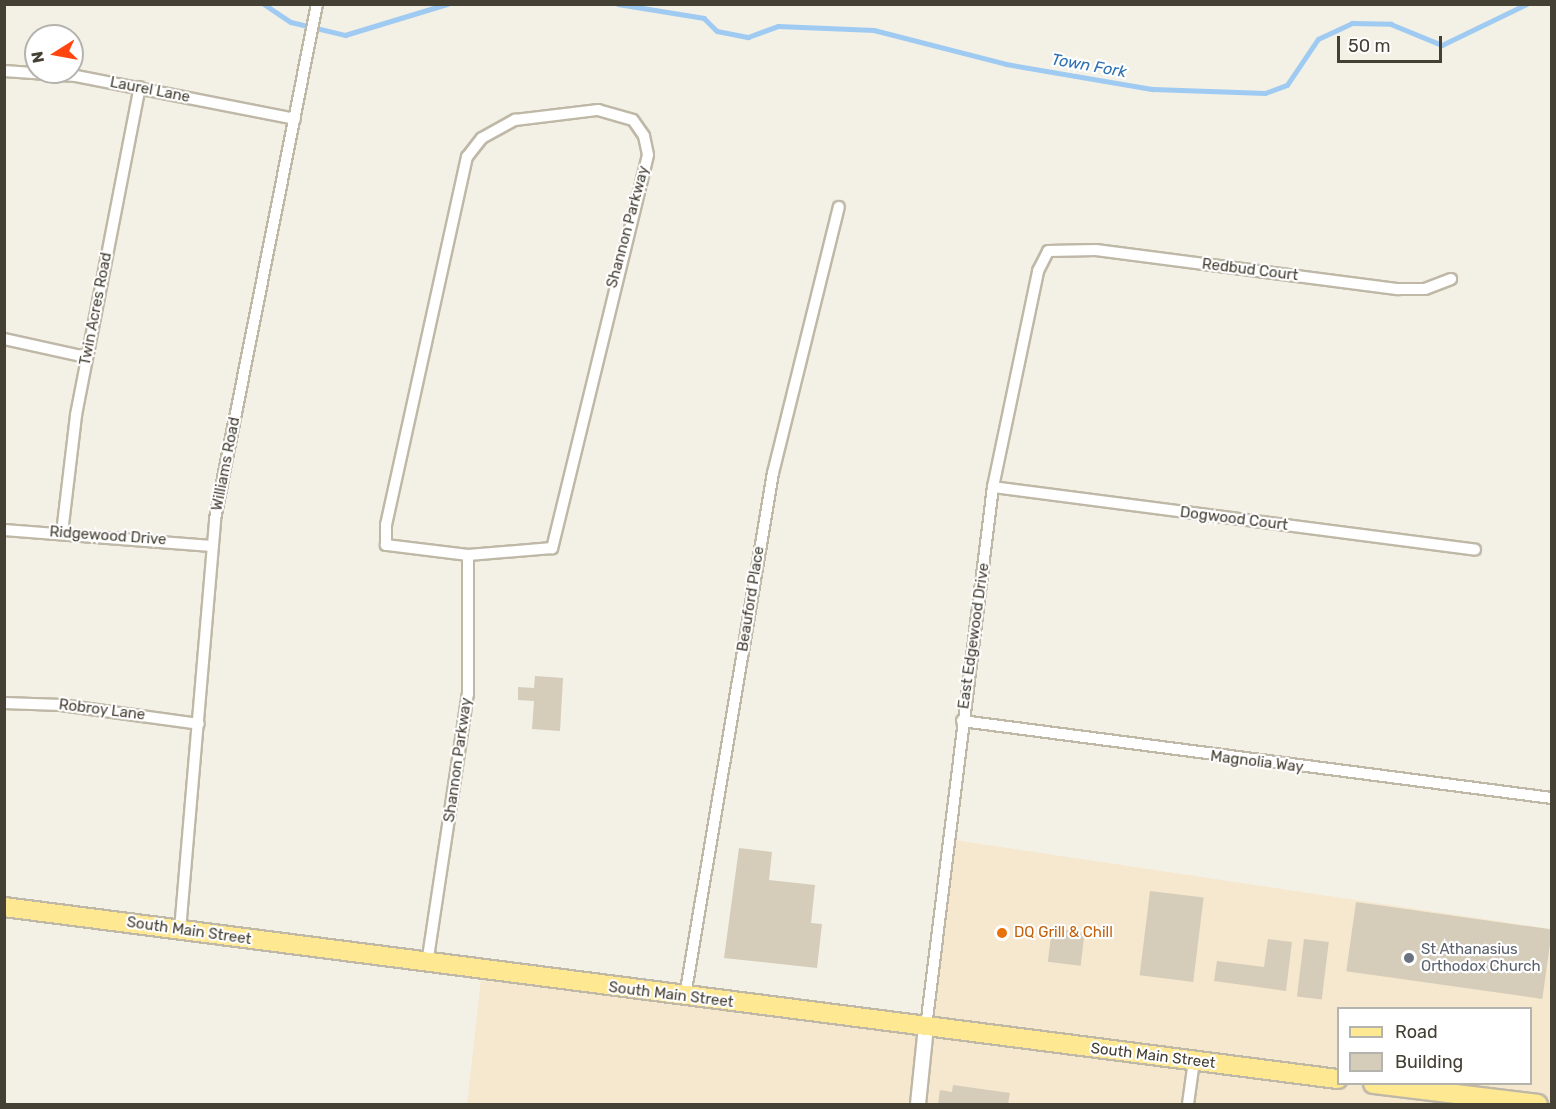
<!DOCTYPE html>
<style>
body{margin:0}
#map{position:relative;width:1556px;height:1109px;overflow:hidden;background:#f3f0e5;font-family:Rubik,sans-serif}
div>[style]{position:absolute}
.commercial>*{inset:0;background:#f6e8cf}
.stream>*{height:4.5px;margin:-2.25px;padding:0 2.25px;transform-origin:2.25px;border-radius:2.25px;background:#9fcaf2}
.building>*{inset:0;background:#d5ccba;transform-origin:0 0}
.roads{filter:drop-shadow(2px 0 #bfb8a7) drop-shadow(-2px 0 #bfb8a7) drop-shadow(0 2px #bfb8a7) drop-shadow(0 -2px #bfb8a7)}
.minor>*{height:10px;margin:-5px;padding:0 5px;transform-origin:5px;border-radius:5px;background:#fff}
.tertiary>*{height:14px;margin:-7px;padding:0 7px;transform-origin:7px;border-radius:7px;background:#fff}
.primary>*{height:18px;margin:-9px;padding:0 9px;transform-origin:9px;border-radius:9px;background:#ffe892}
.dots>*{width:16px;height:16px;translate:-50% -50%;box-sizing:border-box;border:3px solid #fff;border-radius:50%}
span{translate:-50% -50%;white-space:nowrap;text-align:center;line-height:1.15;-webkit-text-stroke:4.5px #fff;paint-order:stroke}
.street-label{font-size:15px;color:#454034}
.food-label{font-size:15px;color:#c56008}
.left{translate:0 -50%;text-align:left}
.worship-label{font-size:15px;color:#5b616d}
.water-label{font-size:16px;color:#2b71b3;font-style:italic}
.frame{position:absolute;inset:0;border:6px solid #454034;pointer-events:none}
.legend{position:absolute;left:1337px;top:1007px;width:195px;height:78px;box-sizing:border-box;background:#fff;border:2px solid #b5b3ae;margin:0;padding:8px 10px;list-style:none;font-size:18px;color:#454034}
.legend li{display:flex;align-items:center;gap:12px;height:30px}
.legend b{width:30px;border:2px solid #b5b3ae}
.north{position:absolute;left:24px;top:24px;width:60px;height:60px;box-sizing:border-box;background:#fff;border:2px solid #b5b3ae;border-radius:50%;rotate:259deg;font-size:16px;font-weight:700;line-height:24px;text-align:center;color:#454034}
.north::after{content:'';display:block;margin:auto;width:21px;height:27px;background:#ff4510;clip-path:polygon(50% 0,100% 100%,50% 72%,0 100%)}
.scale{position:absolute;left:1337px;top:36px;width:105px;height:27px;box-sizing:border-box;border:3px solid #454034;border-top:0;padding-left:8px;font-size:18px;line-height:21px;white-space:nowrap;color:#454034;-webkit-text-stroke:4px #fff;paint-order:stroke}
</style>
<div id="map">
<div class="commercial">
<i style="clip-path:polygon(evenodd,947px 839px,1551px 929px,1551px 1104px,467px 1104px,482px 971px,925px 1026px,947px 839px,1338px 1008px,1530px 1008px,1530px 1084px,1338px 1084px,1338px 1008px)"></i>
</div>
<div class="stream">
<i style="left:264px;top:4px;width:32px;rotate:34deg"></i>
<i style="left:291px;top:22px;width:56px;rotate:13.5deg"></i>
<i style="left:345px;top:35px;width:107px;rotate:-16.9deg"></i>
<i style="left:618px;top:4px;width:87px;rotate:9.2deg"></i>
<i style="left:704px;top:18px;width:18px;rotate:45deg"></i>
<i style="left:717px;top:31px;width:32px;rotate:11deg"></i>
<i style="left:748px;top:37px;width:32px;rotate:-20deg"></i>
<i style="left:778px;top:26px;width:96px;rotate:2.4deg"></i>
<i style="left:874px;top:30px;width:136px;rotate:14.4deg"></i>
<i style="left:1006px;top:64px;width:149px;rotate:9.7deg"></i>
<i style="left:1153px;top:89px;width:112px;rotate:2deg"></i>
<i style="left:1265px;top:93px;width:23px;rotate:-20deg"></i>
<i style="left:1287px;top:85px;width:55px;rotate:-56deg"></i>
<i style="left:1318px;top:39px;width:38px;rotate:-25deg"></i>
<i style="left:1352px;top:23px;width:39px;rotate:1deg"></i>
<i style="left:1391px;top:24px;width:55px;rotate:22.4deg"></i>
<i style="left:1442px;top:45px;width:94px;rotate:-25.8deg"></i>
</div>
<div class="building">
<i style="clip-path:polygon(535px 676px,563px 678px,560px 731px,532px 729px,534px 701px,518px 700px,518px 687px,534px 688px)"></i>
<i style="clip-path:polygon(739px 848px,772px 852px,769px 880px,815px 885px,811px 923px,822px 924px,817px 968px,724px 958px)"></i>
<i style="left:1150px;top:891px;width:54px;height:85px;rotate:7deg"></i>
<i style="left:1356px;top:902px;width:198px;height:70px;rotate:8deg"></i>
<i style="left:1052px;top:928px;width:33px;height:34px;rotate:7deg"></i>
<i style="clip-path:polygon(1268px 939px,1292px 942px,1286px 991px,1214px 981px,1217px 961px,1264px 967px)"></i>
<i style="left:1304px;top:939px;width:25px;height:58px;rotate:7deg"></i>
<i style="clip-path:polygon(953px 1085px,1010px 1093px,1008px 1104px,938px 1104px,940px 1090px,952px 1092px)"></i>
</div>
<div class="roads">
<div class="minor">
<i style="left:4px;top:71px;width:72px;rotate:4deg"></i>
<i style="left:76px;top:76px;width:223px;rotate:11.1deg"></i>
<i style="left:598px;top:110px;width:36px;rotate:16deg"></i>
<i style="left:633px;top:120px;width:19px;rotate:55deg"></i>
<i style="left:644px;top:136px;width:19px;rotate:78deg"></i>
<i style="left:648px;top:155px;width:405px;rotate:103.7deg"></i>
<i style="left:552px;top:548px;width:84px;rotate:175.2deg"></i>
<i style="left:468px;top:555px;width:83px;rotate:-173deg"></i>
<i style="left:386px;top:545px;width:20px;rotate:-90deg"></i>
<i style="left:386px;top:525px;width:377px;rotate:-77.6deg"></i>
<i style="left:467px;top:157px;width:24px;rotate:-52deg"></i>
<i style="left:482px;top:138px;width:38px;rotate:-29deg"></i>
<i style="left:515px;top:120px;width:84px;rotate:-6.9deg"></i>
<i style="left:4px;top:339px;width:84px;rotate:12.4deg"></i>
<i style="left:993px;top:487px;width:486px;rotate:7.4deg"></i>
<i style="left:4px;top:530px;width:208px;rotate:4.4deg"></i>
<i style="left:62px;top:533px;width:119px;rotate:-83.2deg"></i>
<i style="left:76px;top:415px;width:334px;rotate:-79deg"></i>
<i style="left:4px;top:703px;width:57px;rotate:2deg"></i>
<i style="left:61px;top:705px;width:139px;rotate:7.8deg"></i>
<i style="left:962px;top:721px;width:595px;rotate:7.44deg"></i>
<i style="left:180px;top:930px;width:412px;rotate:-85.1deg"></i>
<i style="left:215px;top:519px;width:525px;rotate:-78.8deg"></i>
<i style="left:427px;top:964px;width:273px;rotate:-81.4deg"></i>
<i style="left:468px;top:694px;width:139px;rotate:-90deg"></i>
<i style="left:685px;top:996px;width:530px;rotate:-80.45deg"></i>
<i style="left:773px;top:473px;width:274px;rotate:-76.1deg"></i>
<i style="left:926px;top:1027px;width:544px;rotate:-82.93deg"></i>
<i style="left:993px;top:487px;width:221px;rotate:-78.2deg"></i>
<i style="left:1038px;top:271px;width:22px;rotate:-63deg"></i>
<i style="left:1048px;top:251px;width:48px;rotate:-1.2deg"></i>
<i style="left:1096px;top:250px;width:305px;rotate:7.4deg"></i>
<i style="left:1398px;top:289px;width:27px"></i>
<i style="left:1425px;top:289px;width:28px;rotate:-21deg"></i>
<i style="left:1188px;top:1104px;width:43px;rotate:-82.1deg"></i>
</div>
<div class="tertiary">
<i style="left:918px;top:1104px;width:77px;rotate:-84.1deg"></i>
</div>
<div class="primary">
<i style="left:4px;top:907px;width:1345px;rotate:7.35deg"></i>
<i style="left:1373px;top:1084px;width:166px;rotate:6.9deg"></i>
</div>
</div>
<div class="dots">
<i style="left:1002px;top:933px;background:#e8710a"></i>
<i style="left:1409px;top:958px;background:#6b7280"></i>
</div>
<div class="street-label">
<span style="left:150px;top:90px;rotate:11deg">Laurel Lane</span>
<span style="left:628px;top:227px;rotate:-75deg">Shannon Parkway</span>
<span style="left:1250px;top:270px;rotate:7deg">Redbud Court</span>
<span style="left:96px;top:309px;rotate:-79deg">Twin Acres Road</span>
<span style="left:226px;top:464px;rotate:-79deg">Williams Road</span>
<span style="left:1234px;top:519px;rotate:7deg">Dogwood Court</span>
<span style="left:108px;top:536px;rotate:4deg">Ridgewood Drive</span>
<span style="left:751px;top:599px;rotate:-81deg">Beauford Place</span>
<span style="left:974px;top:636px;rotate:-82deg">East Edgewood Drive</span>
<span style="left:102px;top:710px;rotate:7deg">Robroy Lane</span>
<span style="left:458px;top:760px;rotate:-82deg">Shannon Parkway</span>
<span style="left:1257px;top:762px;rotate:7deg">Magnolia Way</span>
<span style="left:189px;top:931px;rotate:8deg">South Main Street</span>
<span style="left:671px;top:995px;rotate:7deg">South Main Street</span>
<span style="left:1153px;top:1056px;rotate:7deg">South Main Street</span>
</div>
<div class="food-label">
<span class="left" style="left:1014px;top:933px">DQ Grill &amp; Chill</span>
</div>
<div class="worship-label">
<span class="left" style="left:1421px;top:958px">St Athanasius<br>Orthodox Church</span>
</div>
<div class="water-label">
<span style="left:1089px;top:66px;rotate:10deg">Town Fork</span>
</div>
<div class="frame"></div>
<ul class="legend">
<li><b style="height:8px;background:#ffe892"></b>Road</li>
<li><b style="height:16px;background:#d5ccba"></b>Building</li>
</ul>
<div class="north">N</div>
<div class="scale">50 m</div>
</div>
